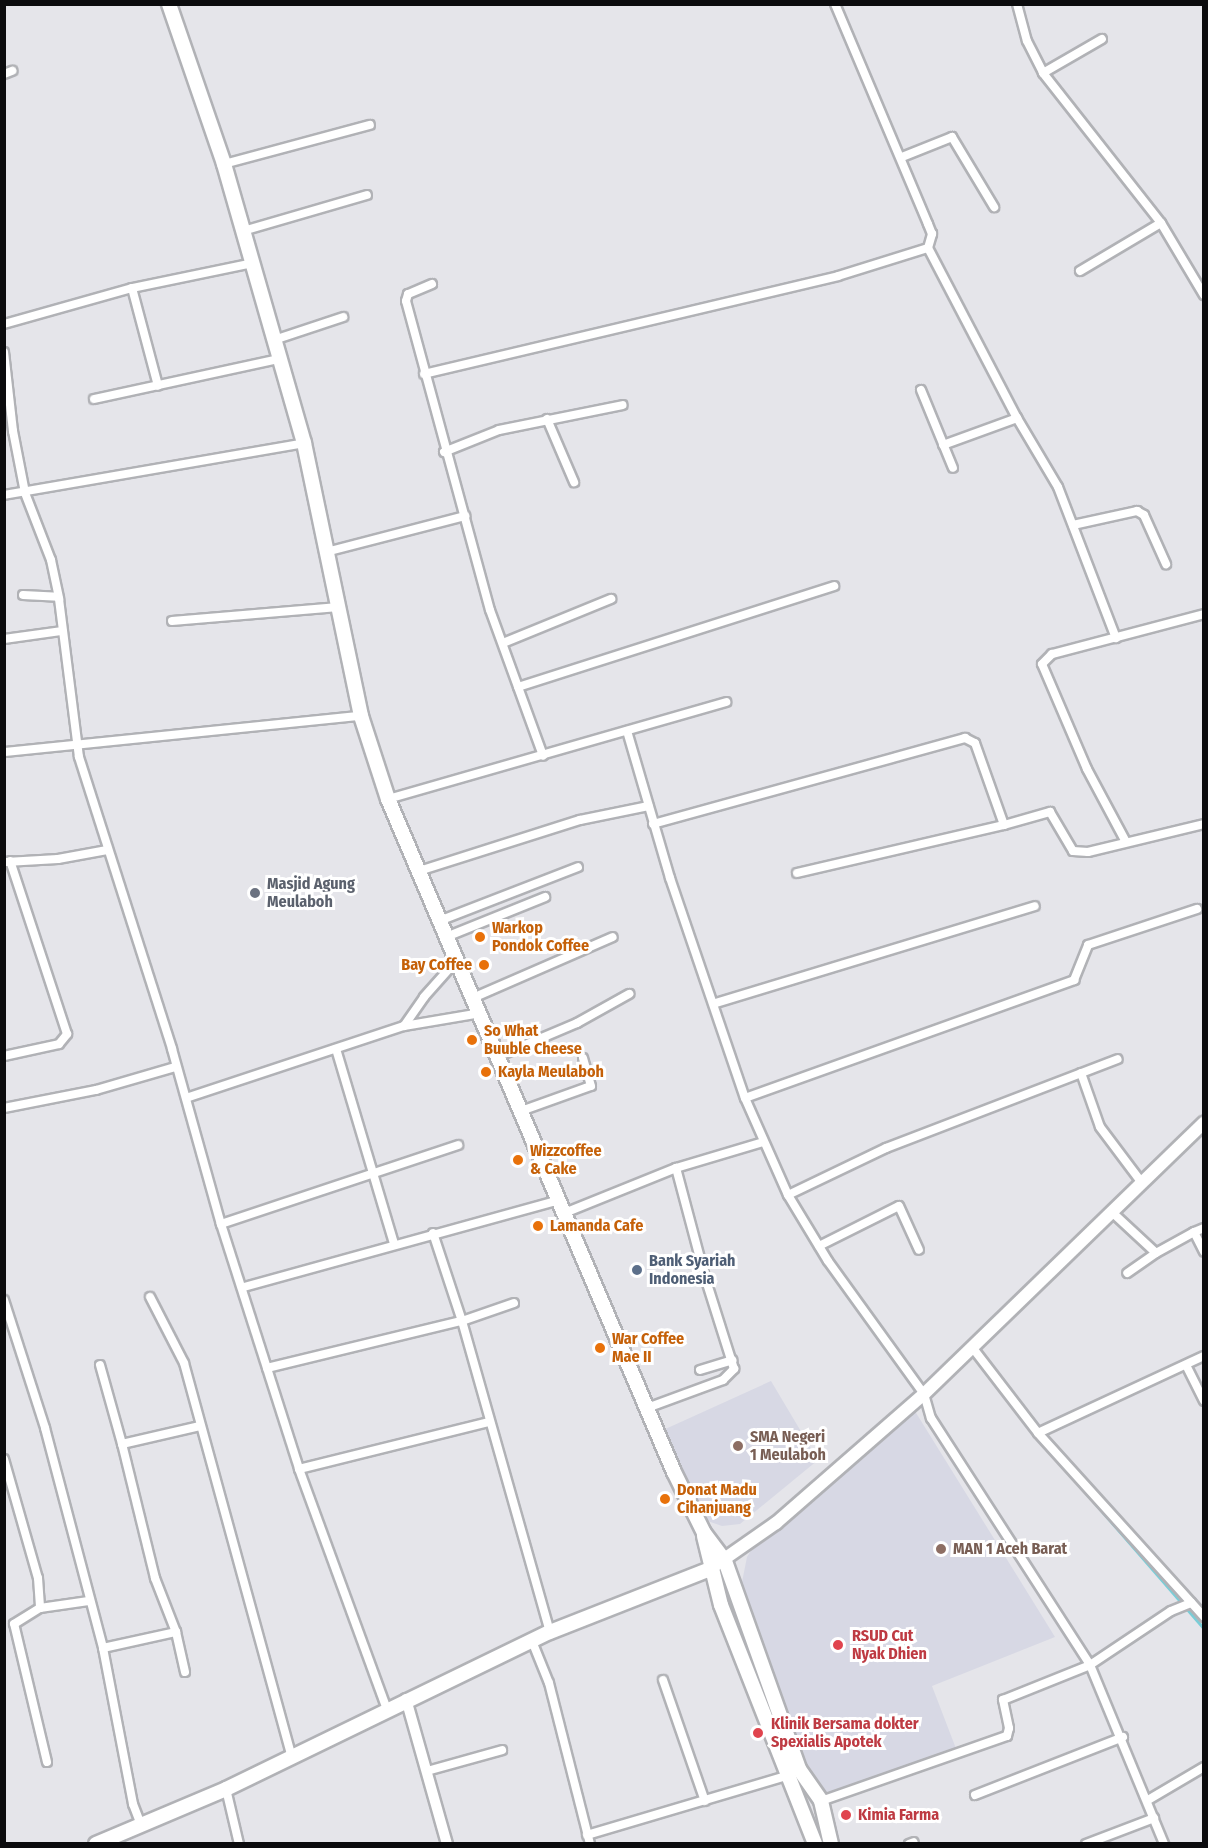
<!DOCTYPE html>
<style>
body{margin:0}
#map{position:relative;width:1208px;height:1848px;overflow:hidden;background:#e5e5ea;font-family:"Fira Sans Condensed",sans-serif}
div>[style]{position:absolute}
.built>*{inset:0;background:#d7d8e4}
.stream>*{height:3px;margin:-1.5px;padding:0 1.5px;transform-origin:1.5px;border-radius:1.5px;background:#7bcdd7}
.roads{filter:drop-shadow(2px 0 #b1b2b6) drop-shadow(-2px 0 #b1b2b6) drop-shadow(0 2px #b1b2b6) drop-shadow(0 -2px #b1b2b6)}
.street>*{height:8px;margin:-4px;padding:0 4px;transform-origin:4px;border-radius:4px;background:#fff}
.secondary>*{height:10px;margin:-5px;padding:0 5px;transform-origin:5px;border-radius:5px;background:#fff}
.primary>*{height:12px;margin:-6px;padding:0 6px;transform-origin:6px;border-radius:6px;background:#fff}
.highway>*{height:14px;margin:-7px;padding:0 7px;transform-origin:7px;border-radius:7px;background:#fff}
.dots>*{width:16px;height:16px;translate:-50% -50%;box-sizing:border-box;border:3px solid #fff;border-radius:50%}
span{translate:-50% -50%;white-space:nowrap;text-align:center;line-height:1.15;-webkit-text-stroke:6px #fff;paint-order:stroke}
.worship-label{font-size:16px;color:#5b616d;font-weight:700}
.left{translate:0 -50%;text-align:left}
.food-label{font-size:16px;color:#c56008;font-weight:700}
.right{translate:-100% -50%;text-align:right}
.service-label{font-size:16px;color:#4e5e75;font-weight:700}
.education-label{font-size:16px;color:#785e54;font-weight:700}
.health-label{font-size:16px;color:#be3a42;font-weight:700}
.frame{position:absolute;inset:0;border:6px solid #0b0b0d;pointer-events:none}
</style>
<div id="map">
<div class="built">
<i style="clip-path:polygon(771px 1381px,818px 1460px,740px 1524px,722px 1526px,699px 1518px,661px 1431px)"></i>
<i style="clip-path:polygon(913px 1408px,1055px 1637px,932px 1686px,960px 1759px,820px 1803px,744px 1604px,742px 1582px,747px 1557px,759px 1538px)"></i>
</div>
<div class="stream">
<i style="left:995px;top:1385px;width:28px;rotate:49deg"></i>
<i style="left:1059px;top:1462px;width:221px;rotate:49deg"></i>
</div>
<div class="roads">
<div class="street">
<i style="left:1017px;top:4px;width:38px;rotate:75deg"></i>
<i style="left:1027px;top:41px;width:36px;rotate:63deg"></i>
<i style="left:1043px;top:73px;width:191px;rotate:51.8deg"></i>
<i style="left:1161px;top:223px;width:84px;rotate:59.2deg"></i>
<i style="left:1043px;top:73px;width:68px;rotate:-30deg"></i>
<i style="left:4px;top:74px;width:9px;rotate:-21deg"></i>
<i style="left:902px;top:157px;width:54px;rotate:-21.8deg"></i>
<i style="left:952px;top:137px;width:82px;rotate:59deg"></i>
<i style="left:224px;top:164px;width:151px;rotate:-15deg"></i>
<i style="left:243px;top:231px;width:129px;rotate:-16.2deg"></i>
<i style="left:928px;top:248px;width:192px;rotate:62.4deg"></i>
<i style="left:1017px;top:418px;width:80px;rotate:59.3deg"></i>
<i style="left:1058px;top:487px;width:162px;rotate:69deg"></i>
<i style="left:1080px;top:271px;width:94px;rotate:-30.7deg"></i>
<i style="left:432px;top:284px;width:26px;rotate:157deg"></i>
<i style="left:408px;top:294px;width:7px;rotate:106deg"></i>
<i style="left:406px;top:301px;width:320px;rotate:74.8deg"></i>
<i style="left:490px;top:610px;width:155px;rotate:70deg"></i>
<i style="left:132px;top:288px;width:101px;rotate:75.1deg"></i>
<i style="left:4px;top:324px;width:133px;rotate:-15.7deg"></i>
<i style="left:132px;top:288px;width:124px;rotate:-11.7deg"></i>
<i style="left:274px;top:340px;width:73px;rotate:-18.4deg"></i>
<i style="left:4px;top:352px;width:80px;rotate:83.5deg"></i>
<i style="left:13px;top:431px;width:63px;rotate:79deg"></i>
<i style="left:25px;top:493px;width:72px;rotate:68.8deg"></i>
<i style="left:51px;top:560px;width:40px;rotate:78deg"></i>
<i style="left:59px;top:599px;width:159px;rotate:82.8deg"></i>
<i style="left:79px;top:757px;width:306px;rotate:72.3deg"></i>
<i style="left:172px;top:1049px;width:182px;rotate:74.4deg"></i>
<i style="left:221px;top:1224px;width:257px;rotate:72.3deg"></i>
<i style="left:299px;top:1469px;width:256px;rotate:69.9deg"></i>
<i style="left:424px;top:374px;width:425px;rotate:-13.3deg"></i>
<i style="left:838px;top:276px;width:94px;rotate:-17.3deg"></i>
<i style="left:928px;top:248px;width:15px;rotate:-74deg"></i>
<i style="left:932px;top:234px;width:11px;rotate:-112deg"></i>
<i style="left:928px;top:224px;width:239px;rotate:-112.9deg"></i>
<i style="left:921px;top:390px;width:84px;rotate:67.7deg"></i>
<i style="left:94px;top:399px;width:189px;rotate:-12.2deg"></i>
<i style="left:547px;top:419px;width:69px;rotate:66.8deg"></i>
<i style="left:943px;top:445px;width:79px;rotate:-20deg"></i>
<i style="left:444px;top:452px;width:59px;rotate:-21.8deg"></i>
<i style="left:499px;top:430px;width:126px;rotate:-11.4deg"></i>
<i style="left:4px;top:495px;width:304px;rotate:-9.8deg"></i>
<i style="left:1073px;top:525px;width:66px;rotate:-12.3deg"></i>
<i style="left:1137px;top:511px;width:8px;rotate:30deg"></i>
<i style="left:1144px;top:515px;width:54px;rotate:65.8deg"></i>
<i style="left:326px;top:552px;width:144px;rotate:-14.5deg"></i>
<i style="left:23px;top:595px;width:35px;rotate:3deg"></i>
<i style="left:172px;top:621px;width:167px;rotate:-4.8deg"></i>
<i style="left:4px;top:639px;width:59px;rotate:-7.9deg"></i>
<i style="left:503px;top:643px;width:117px;rotate:-22.2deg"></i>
<i style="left:518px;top:687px;width:332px;rotate:-17.7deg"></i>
<i style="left:627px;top:731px;width:153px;rotate:73.7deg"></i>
<i style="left:670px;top:878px;width:232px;rotate:71.2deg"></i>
<i style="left:745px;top:1098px;width:106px;rotate:66.1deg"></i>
<i style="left:788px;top:1195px;width:77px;rotate:58.8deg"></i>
<i style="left:828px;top:1261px;width:164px;rotate:54.2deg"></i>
<i style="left:924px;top:1394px;width:25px;rotate:74deg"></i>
<i style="left:931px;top:1418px;width:294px;rotate:57.2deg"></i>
<i style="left:1090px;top:1665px;width:194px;rotate:67.5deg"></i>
<i style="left:4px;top:752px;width:359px;rotate:-5.8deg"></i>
<i style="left:388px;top:799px;width:352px;rotate:-16deg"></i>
<i style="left:653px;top:824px;width:324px;rotate:-15.4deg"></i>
<i style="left:965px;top:738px;width:11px;rotate:27deg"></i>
<i style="left:975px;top:743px;width:87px;rotate:70.5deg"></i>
<i style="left:1004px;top:825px;width:48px;rotate:-15.8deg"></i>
<i style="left:1050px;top:812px;width:45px;rotate:59.5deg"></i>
<i style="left:1073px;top:851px;width:15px;rotate:4deg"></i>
<i style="left:1088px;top:852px;width:119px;rotate:-13.6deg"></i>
<i style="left:1126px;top:842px;width:83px;rotate:-118.1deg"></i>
<i style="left:1087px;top:769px;width:114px;rotate:-113.2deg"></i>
<i style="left:1042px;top:664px;width:14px;rotate:-45deg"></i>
<i style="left:1052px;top:654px;width:157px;rotate:-14.7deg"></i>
<i style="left:6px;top:862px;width:52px;rotate:-3.3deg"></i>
<i style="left:58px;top:859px;width:50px;rotate:-10.4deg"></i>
<i style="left:419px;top:871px;width:169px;rotate:-17.6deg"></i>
<i style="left:580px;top:820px;width:70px;rotate:-11.5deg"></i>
<i style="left:797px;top:873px;width:212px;rotate:-13.1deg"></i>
<i style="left:439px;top:921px;width:149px;rotate:-21.2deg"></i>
<i style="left:446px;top:937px;width:107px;rotate:-22deg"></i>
<i style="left:475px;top:997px;width:150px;rotate:-23.5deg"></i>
<i style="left:716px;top:1003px;width:333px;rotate:-16.9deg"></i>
<i style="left:404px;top:1026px;width:35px;rotate:-55deg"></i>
<i style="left:424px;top:997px;width:50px;rotate:-48.3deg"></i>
<i style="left:336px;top:1049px;width:202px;rotate:73.4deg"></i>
<i style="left:4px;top:1056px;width:56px;rotate:-12.3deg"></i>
<i style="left:59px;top:1044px;width:13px;rotate:-51deg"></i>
<i style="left:67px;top:1034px;width:182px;rotate:-108.2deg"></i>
<i style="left:499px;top:1056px;width:85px;rotate:-22.9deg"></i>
<i style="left:577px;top:1023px;width:60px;rotate:-29.1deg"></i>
<i style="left:1081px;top:1073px;width:57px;rotate:70.6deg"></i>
<i style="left:1100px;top:1127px;width:70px;rotate:53.1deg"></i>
<i style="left:186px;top:1098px;width:230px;rotate:-18.3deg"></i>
<i style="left:404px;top:1026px;width:78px;rotate:-9.6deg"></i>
<i style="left:745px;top:1098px;width:350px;rotate:-19.7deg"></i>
<i style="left:1074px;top:980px;width:38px;rotate:-68deg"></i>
<i style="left:1088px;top:945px;width:115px;rotate:-18.3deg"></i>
<i style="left:4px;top:1108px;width:94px;rotate:-11.1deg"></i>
<i style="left:96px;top:1090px;width:82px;rotate:-16.2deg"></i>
<i style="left:521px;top:1111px;width:74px;rotate:-19.7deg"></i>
<i style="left:591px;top:1086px;width:29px;rotate:-106deg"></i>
<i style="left:788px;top:1195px;width:109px;rotate:-25.6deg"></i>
<i style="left:886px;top:1148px;width:248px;rotate:-21deg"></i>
<i style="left:562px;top:1214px;width:123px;rotate:-22deg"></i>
<i style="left:676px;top:1168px;width:91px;rotate:-16.6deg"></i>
<i style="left:1114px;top:1214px;width:57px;rotate:42.9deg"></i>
<i style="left:1156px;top:1253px;width:35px;rotate:145deg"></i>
<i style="left:221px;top:1224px;width:250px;rotate:-18.4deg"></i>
<i style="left:1204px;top:1228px;width:11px;rotate:158deg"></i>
<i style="left:1194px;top:1232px;width:22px;rotate:63deg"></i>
<i style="left:433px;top:1233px;width:93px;rotate:71.8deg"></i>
<i style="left:462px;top:1321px;width:323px;rotate:74.2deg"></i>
<i style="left:819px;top:1246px;width:89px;rotate:-26.6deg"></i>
<i style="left:899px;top:1206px;width:48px;rotate:65.6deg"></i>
<i style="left:1156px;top:1253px;width:43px;rotate:-28.9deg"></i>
<i style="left:244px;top:1287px;width:324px;rotate:-15.4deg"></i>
<i style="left:150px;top:1297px;width:74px;rotate:62.7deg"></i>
<i style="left:184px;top:1363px;width:405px;rotate:74.7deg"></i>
<i style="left:4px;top:1300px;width:134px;rotate:72.2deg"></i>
<i style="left:45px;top:1428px;width:228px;rotate:75.2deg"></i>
<i style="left:103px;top:1648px;width:159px;rotate:79.1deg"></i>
<i style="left:133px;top:1804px;width:19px;rotate:69deg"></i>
<i style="left:972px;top:1347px;width:108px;rotate:52.5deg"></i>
<i style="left:1038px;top:1433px;width:248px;rotate:47.9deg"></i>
<i style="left:100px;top:1365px;width:82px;rotate:74.4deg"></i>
<i style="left:122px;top:1444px;width:80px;rotate:-13deg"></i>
<i style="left:1186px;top:1365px;width:40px;rotate:63.4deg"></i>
<i style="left:267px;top:1368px;width:201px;rotate:-13.6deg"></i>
<i style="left:462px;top:1321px;width:55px;rotate:-19.1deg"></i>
<i style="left:700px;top:1370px;width:34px;rotate:-17deg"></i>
<i style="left:647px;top:1408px;width:81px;rotate:-20.2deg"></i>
<i style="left:723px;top:1380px;width:16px;rotate:-45deg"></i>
<i style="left:734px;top:1369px;width:96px;rotate:-107.5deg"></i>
<i style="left:705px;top:1277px;width:113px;rotate:-104.9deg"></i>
<i style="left:1038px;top:1433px;width:183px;rotate:-24.9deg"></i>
<i style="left:4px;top:1459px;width:124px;rotate:74.1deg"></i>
<i style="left:38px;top:1578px;width:30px;rotate:86deg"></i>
<i style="left:299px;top:1469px;width:196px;rotate:-13.9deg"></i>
<i style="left:176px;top:1632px;width:41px;rotate:77.3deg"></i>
<i style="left:532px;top:1641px;width:45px;rotate:68deg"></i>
<i style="left:549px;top:1683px;width:166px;rotate:75.7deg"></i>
<i style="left:103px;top:1648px;width:75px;rotate:-12.4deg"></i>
<i style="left:176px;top:1632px;width:58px;rotate:-111.3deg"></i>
<i style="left:155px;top:1578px;width:138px;rotate:-103.8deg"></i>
<i style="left:663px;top:1680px;width:128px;rotate:70.9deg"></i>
<i style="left:47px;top:1762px;width:142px;rotate:-103.4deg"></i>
<i style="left:14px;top:1624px;width:31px;rotate:-32deg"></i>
<i style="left:40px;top:1608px;width:49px;rotate:-8.3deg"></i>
<i style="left:427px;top:1771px;width:78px;rotate:-15.6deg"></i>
<i style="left:226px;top:1789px;width:57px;rotate:76.7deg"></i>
<i style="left:975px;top:1795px;width:159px;rotate:-21.4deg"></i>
<i style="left:1148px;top:1800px;width:65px;rotate:-30.5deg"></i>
<i style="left:821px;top:1801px;width:197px;rotate:-19.3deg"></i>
<i style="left:1007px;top:1736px;width:8px;rotate:-76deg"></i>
<i style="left:1009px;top:1728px;width:29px;rotate:-102deg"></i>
<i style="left:1003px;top:1700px;width:94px;rotate:-21.9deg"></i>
<i style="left:1090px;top:1665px;width:97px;rotate:-33.7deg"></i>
<i style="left:1171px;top:1611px;width:22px;rotate:-22deg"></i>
<i style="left:587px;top:1835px;width:212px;rotate:-16.5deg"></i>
<i style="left:909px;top:1844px;width:5px;rotate:-22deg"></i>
<i style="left:1086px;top:1844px;width:73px;rotate:-20.9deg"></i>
</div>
<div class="secondary">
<i style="left:406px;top:1699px;width:151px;rotate:74.2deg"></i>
</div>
<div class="primary">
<i style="left:710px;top:1569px;width:80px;rotate:-34.9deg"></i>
<i style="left:776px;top:1523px;width:196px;rotate:-41.1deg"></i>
<i style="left:924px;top:1394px;width:390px;rotate:-44.1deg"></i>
</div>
<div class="highway">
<i style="left:169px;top:4px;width:169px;rotate:71deg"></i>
<i style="left:224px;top:164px;width:290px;rotate:74deg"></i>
<i style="left:304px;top:443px;width:279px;rotate:78.2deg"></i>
<i style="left:361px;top:716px;width:87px;rotate:72deg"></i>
<i style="left:388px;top:799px;width:731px;rotate:66.98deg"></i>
<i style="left:674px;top:1472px;width:68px;rotate:63.8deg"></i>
<i style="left:704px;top:1533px;width:35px;rotate:53deg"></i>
<i style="left:725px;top:1561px;width:221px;rotate:70.4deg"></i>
<i style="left:799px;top:1769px;width:39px;rotate:55deg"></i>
<i style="left:821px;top:1801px;width:44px;rotate:76.9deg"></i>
<i style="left:704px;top:1536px;width:71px;rotate:76.2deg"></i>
<i style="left:721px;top:1605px;width:257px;rotate:68.5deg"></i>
<i style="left:96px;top:1844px;width:141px;rotate:-22.9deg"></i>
<i style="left:226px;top:1789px;width:360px;rotate:-25.9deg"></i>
<i style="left:550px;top:1632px;width:172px;rotate:-21.5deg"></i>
</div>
</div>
<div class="dots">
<i style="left:255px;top:893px;background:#6b7280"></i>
<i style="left:480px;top:937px;background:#e8710a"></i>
<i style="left:484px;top:965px;background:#e8710a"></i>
<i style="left:472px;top:1040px;background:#e8710a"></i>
<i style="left:486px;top:1072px;background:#e8710a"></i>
<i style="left:518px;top:1160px;background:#e8710a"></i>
<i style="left:538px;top:1226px;background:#e8710a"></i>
<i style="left:637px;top:1270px;background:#5c6f8a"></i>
<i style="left:600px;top:1348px;background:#e8710a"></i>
<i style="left:738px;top:1446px;background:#8d6e63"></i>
<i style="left:665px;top:1499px;background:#e8710a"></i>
<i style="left:941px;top:1549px;background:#8d6e63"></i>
<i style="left:838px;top:1645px;background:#e0444e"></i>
<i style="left:758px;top:1733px;background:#e0444e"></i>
<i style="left:846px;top:1815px;background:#e0444e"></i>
</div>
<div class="worship-label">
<span class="left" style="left:267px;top:893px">Masjid Agung<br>Meulaboh</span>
</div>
<div class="food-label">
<span class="left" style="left:492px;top:937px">Warkop<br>Pondok Coffee</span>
<span class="right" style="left:472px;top:965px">Bay Coffee</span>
<span class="left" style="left:484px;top:1040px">So What<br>Buuble Cheese</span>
<span class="left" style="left:498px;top:1072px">Kayla Meulaboh</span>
<span class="left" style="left:530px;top:1160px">Wizzcoffee<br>&amp; Cake</span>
<span class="left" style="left:550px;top:1226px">Lamanda Cafe</span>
<span class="left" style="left:612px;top:1348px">War Coffee<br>Mae II</span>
<span class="left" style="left:677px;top:1499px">Donat Madu<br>Cihanjuang</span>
</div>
<div class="service-label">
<span class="left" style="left:649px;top:1270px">Bank Syariah<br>Indonesia</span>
</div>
<div class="education-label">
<span class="left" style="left:750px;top:1446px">SMA Negeri<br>1 Meulaboh</span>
<span class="left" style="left:953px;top:1549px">MAN 1 Aceh Barat</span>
</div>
<div class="health-label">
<span class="left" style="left:852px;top:1645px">RSUD Cut<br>Nyak Dhien</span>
<span class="left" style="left:771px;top:1733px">Klinik Bersama dokter<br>Spexialis Apotek</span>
<span class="left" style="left:858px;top:1815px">Kimia Farma</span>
</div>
<div class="frame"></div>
</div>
